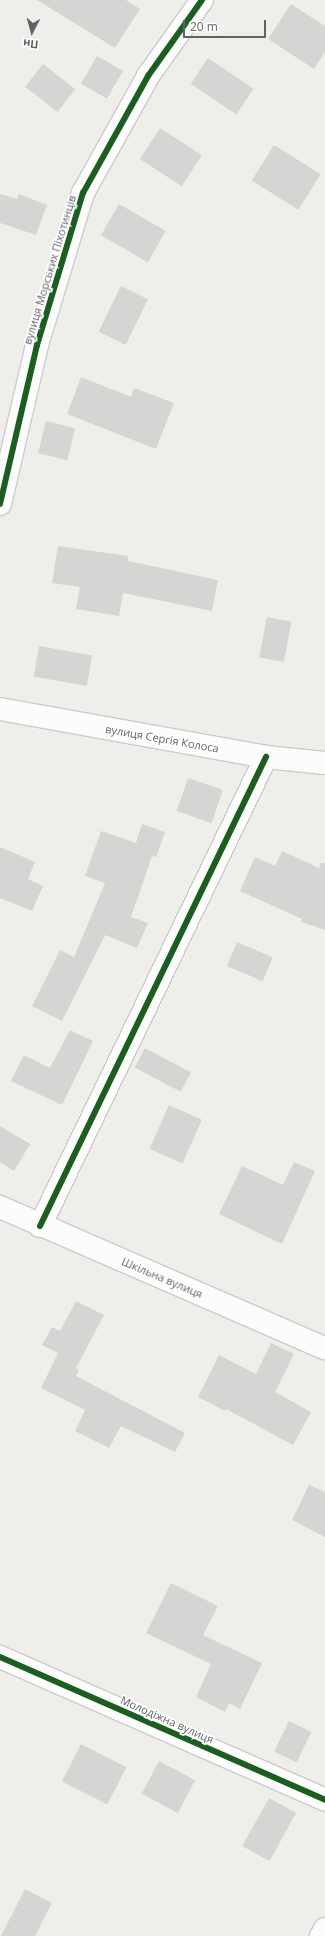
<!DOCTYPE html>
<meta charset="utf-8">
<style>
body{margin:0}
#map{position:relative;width:325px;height:1936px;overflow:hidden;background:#efeeea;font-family:"Open Sans",sans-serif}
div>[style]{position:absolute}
.building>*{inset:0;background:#d6d5d3;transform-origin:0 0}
.roads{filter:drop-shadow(1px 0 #cbcccc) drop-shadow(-1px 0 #cbcccc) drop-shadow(0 1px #cbcccc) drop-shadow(0 -1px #cbcccc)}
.street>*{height:22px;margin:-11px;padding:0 11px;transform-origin:11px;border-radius:11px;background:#fdfcfc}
.secondary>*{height:22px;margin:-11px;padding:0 11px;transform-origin:11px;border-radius:11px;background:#fdfcfc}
.cycleway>*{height:6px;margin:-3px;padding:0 3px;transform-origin:3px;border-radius:3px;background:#1b5e20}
span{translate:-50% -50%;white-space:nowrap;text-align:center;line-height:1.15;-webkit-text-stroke:3.5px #fff;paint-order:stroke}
.street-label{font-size:11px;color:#5f6368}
.north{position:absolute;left:12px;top:12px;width:40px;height:40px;-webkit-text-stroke:3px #fff;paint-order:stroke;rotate:186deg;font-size:11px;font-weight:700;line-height:16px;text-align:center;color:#5f6368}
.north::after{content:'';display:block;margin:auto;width:14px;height:18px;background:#5f6368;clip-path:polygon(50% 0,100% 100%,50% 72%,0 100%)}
.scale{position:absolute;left:183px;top:20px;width:83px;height:18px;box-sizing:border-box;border:2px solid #5f6368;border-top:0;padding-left:5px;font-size:12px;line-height:14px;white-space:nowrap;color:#5f6368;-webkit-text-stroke:3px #fff;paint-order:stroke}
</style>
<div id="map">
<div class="building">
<i style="clip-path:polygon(37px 0,126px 0,140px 9px,115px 48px)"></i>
<i style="clip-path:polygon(291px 4px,325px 26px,325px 52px,314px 69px,268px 39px)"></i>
<i style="left:97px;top:56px;width:30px;height:32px;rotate:30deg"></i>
<i style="left:208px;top:58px;width:55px;height:31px;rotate:34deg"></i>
<i style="left:43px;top:64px;width:41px;height:29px;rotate:38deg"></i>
<i style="left:160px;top:128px;width:50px;height:37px;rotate:33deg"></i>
<i style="left:274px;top:145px;width:55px;height:42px;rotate:32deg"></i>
<i style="clip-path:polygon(0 194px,17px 199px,19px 194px,47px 205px,36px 235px,0 223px)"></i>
<i style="left:119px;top:204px;width:54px;height:36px;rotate:30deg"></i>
<i style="left:121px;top:286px;width:30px;height:51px;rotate:26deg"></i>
<i style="clip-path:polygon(81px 377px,131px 397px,134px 388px,174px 403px,156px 449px,67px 414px)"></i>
<i style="left:46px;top:421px;width:30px;height:33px;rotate:14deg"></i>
<i style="clip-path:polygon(58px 546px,128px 556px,128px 561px,218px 580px,212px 611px,123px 593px,119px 616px,76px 609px,80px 587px,52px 583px)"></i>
<i style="left:267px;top:617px;width:25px;height:41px;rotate:11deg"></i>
<i style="left:39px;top:646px;width:54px;height:31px;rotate:10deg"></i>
<i style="left:188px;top:778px;width:37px;height:35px;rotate:19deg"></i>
<i style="clip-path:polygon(142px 824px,165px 832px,156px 857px,152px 856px,131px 917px,148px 923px,137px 948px,105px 935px,62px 1021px,32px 1006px,60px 950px,74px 957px,105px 883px,85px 876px,101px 831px,136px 843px)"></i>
<i style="clip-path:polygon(0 847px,35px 862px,28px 879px,43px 886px,32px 911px,0 898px)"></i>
<i style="clip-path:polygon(282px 851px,319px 868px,321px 863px,325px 863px,325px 930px,301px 922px,302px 919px,240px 891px,255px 857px,275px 866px)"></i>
<i style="left:237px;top:942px;width:39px;height:26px;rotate:23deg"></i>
<i style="clip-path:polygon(70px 1030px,93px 1041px,62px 1105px,11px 1081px,24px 1055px,50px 1068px)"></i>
<i style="left:145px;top:1048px;width:52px;height:22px;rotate:28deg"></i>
<i style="left:169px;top:1105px;width:36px;height:48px;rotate:24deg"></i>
<i style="clip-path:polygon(0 1126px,30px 1144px,14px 1171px,0 1162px)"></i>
<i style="clip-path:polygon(294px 1162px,315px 1171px,282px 1244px,219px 1214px,242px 1166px,283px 1185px)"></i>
<i style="clip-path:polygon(76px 1301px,104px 1315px,76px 1368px,79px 1370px,76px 1376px,185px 1433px,175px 1452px,121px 1426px,109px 1448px,75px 1431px,85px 1410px,41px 1388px,58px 1353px,42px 1345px,52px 1327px,60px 1331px)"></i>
<i style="clip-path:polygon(271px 1343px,294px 1354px,275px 1392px,311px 1412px,293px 1445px,226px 1409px,225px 1411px,198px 1397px,219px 1355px,256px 1374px)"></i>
<i style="clip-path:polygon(309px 1485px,325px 1492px,325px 1537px,292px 1520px)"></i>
<i style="clip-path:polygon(171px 1583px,218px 1606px,203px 1635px,262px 1663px,240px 1709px,229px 1703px,225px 1712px,196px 1697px,211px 1664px,146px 1633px)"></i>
<i style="left:289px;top:1721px;width:25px;height:34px;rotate:26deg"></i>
<i style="left:81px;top:1744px;width:51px;height:42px;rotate:27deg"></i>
<i style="left:159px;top:1761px;width:41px;height:37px;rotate:28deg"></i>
<i style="left:269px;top:1798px;width:31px;height:55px;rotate:29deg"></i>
<i style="clip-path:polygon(25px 1889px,52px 1903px,35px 1936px,1px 1936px)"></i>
</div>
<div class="roads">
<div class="street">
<i style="left:0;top:504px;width:163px;rotate:-76.9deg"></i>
<i style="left:37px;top:345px;width:159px;rotate:-73.2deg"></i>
<i style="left:83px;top:193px;width:134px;rotate:-60.9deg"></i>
<i style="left:148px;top:76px;width:93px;rotate:-54.6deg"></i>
<i style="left:0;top:1207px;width:354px;rotate:23.5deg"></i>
<i style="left:40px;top:1226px;width:521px;rotate:-64.27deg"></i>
<i style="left:0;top:1657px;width:355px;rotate:23.7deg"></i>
<i style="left:321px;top:1936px;width:8px;rotate:-60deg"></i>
</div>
<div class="secondary">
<i style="left:0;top:709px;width:270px;rotate:10.2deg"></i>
<i style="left:266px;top:757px;width:59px;rotate:5.8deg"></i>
</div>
</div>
<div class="cycleway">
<i style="left:0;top:504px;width:163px;rotate:-76.9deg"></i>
<i style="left:37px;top:345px;width:159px;rotate:-73.2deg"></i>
<i style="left:83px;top:193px;width:134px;rotate:-60.9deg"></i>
<i style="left:148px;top:76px;width:93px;rotate:-54.6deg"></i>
<i style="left:40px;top:1226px;width:521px;rotate:-64.27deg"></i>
<i style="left:0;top:1657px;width:355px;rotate:23.7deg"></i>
</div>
<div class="street-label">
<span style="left:50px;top:270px;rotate:-73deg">вулиця Морських Піхотинців</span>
<span style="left:162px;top:739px;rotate:10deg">вулиця Сергія Колоса</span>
<span style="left:162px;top:1278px;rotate:23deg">Шкільна вулиця</span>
<span style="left:167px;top:1720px;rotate:24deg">Молодіжна вулиця</span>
</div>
<div class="north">Пн</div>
<div class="scale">20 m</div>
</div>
